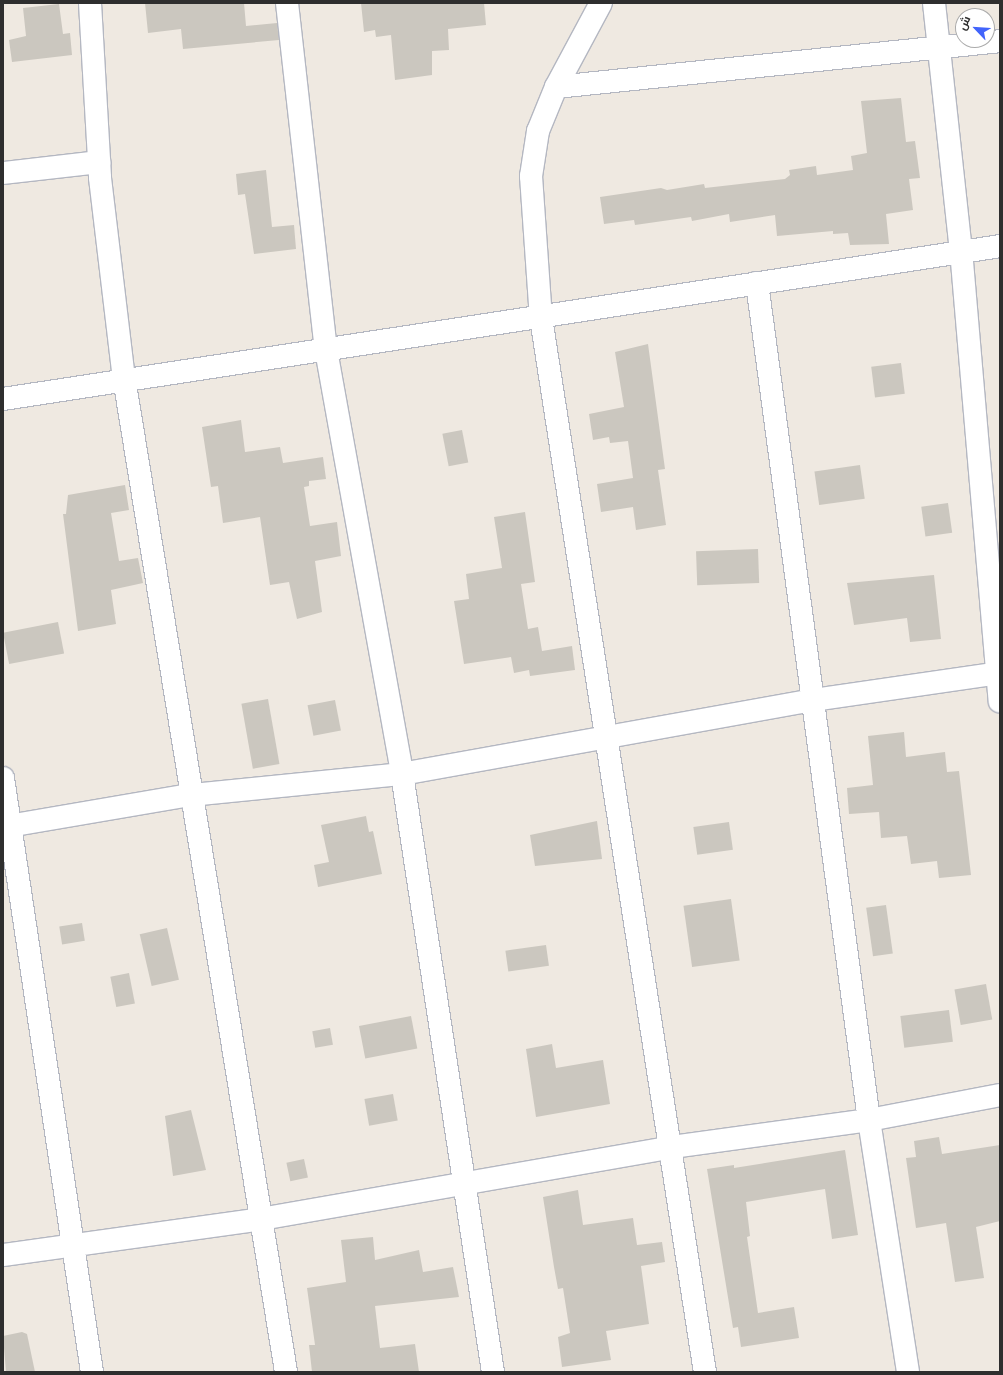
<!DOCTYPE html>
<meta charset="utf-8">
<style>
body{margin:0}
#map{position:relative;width:1003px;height:1375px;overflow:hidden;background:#efe9e1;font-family:Raleway,Cairo,sans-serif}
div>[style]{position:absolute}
.building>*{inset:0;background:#cbc7bf;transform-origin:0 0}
.roads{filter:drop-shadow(1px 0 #b4b7c1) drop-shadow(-1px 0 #b4b7c1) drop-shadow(0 1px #b4b7c1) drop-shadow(0 -1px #b4b7c1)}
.street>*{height:22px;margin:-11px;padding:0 11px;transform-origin:11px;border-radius:11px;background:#fff}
.secondary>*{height:22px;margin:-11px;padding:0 11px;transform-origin:11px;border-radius:11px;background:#fff}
span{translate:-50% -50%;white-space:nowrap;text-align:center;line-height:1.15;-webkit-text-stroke:3px #fff;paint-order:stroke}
.frame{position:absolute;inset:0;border:4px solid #2e2e2e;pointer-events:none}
.north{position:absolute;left:955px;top:8px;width:40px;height:40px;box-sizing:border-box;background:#fff;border:1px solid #ababab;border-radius:50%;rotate:295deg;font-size:11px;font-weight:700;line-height:16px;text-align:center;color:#2e2e2e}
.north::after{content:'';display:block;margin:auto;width:14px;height:18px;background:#4264fb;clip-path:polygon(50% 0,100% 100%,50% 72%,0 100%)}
</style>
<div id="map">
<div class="building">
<i style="clip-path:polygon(145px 3px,244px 3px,246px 26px,277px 23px,279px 40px,183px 49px,181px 29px,148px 33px)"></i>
<i style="clip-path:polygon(361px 3px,484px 3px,486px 25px,448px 29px,449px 50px,432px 51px,432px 75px,395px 80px,391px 35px,376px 37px,375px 30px,364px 32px)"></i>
<i style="clip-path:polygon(59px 4px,63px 34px,70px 33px,72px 55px,12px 62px,9px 40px,26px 36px,23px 8px)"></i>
<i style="clip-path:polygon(901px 98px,906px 142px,915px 141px,920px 178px,909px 179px,913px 210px,886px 214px,889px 244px,850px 245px,848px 233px,833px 234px,833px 231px,777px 236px,775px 215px,730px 222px,729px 214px,692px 221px,691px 217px,635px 225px,634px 220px,604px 224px,600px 197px,661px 188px,667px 190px,704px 184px,705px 188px,785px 179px,790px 175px,789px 170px,816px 166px,817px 175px,853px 170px,851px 156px,867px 153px,861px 101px)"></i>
<i style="clip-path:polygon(266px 170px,272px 227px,294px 225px,296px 249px,254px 254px,245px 194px,238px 195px,236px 174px)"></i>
<i style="clip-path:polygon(648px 344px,665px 469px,658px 470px,666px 525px,636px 530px,633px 507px,601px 512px,597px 484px,633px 478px,628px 441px,610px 443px,609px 437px,593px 440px,589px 414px,624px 407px,615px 352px)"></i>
<i style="left:901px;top:363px;width:31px;height:30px;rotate:83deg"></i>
<i style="clip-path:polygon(241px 420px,245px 452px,280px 447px,283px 463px,323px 457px,326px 479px,309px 481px,309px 486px,304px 487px,310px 526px,337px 522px,341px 556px,315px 561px,322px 612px,297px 619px,289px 582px,270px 585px,260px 517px,223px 523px,218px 486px,211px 487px,202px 427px)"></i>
<i style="left:462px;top:430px;width:33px;height:20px;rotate:79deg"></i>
<i style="left:860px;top:465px;width:34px;height:46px;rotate:82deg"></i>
<i style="clip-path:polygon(125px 485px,129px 510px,111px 513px,119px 561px,138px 558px,143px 583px,111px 590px,116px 624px,78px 631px,63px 514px,66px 514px,68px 495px)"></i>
<i style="left:948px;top:503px;width:30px;height:27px;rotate:82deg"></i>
<i style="clip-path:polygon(525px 512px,535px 582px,521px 584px,528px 629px,538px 627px,542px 651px,572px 646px,575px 670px,530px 676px,529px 670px,514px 673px,511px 657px,464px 664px,454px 601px,469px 599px,466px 574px,502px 568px,494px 517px)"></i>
<i style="left:758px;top:549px;width:34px;height:62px;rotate:88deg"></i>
<i style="clip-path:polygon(934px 575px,941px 639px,910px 642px,907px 618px,854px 625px,847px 583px)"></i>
<i style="left:58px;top:622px;width:32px;height:56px;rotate:79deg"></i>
<i style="left:268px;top:699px;width:66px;height:27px;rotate:80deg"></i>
<i style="left:335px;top:700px;width:31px;height:28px;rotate:79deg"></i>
<i style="clip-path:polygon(904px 732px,906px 757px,945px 752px,947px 772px,959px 771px,971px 875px,939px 878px,937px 861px,911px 864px,907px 836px,881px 838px,879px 812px,849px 814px,847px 788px,873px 785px,868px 736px)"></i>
<i style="clip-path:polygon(366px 816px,369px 832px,373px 831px,382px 874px,318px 887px,314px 865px,329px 862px,321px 825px)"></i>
<i style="clip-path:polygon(597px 821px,602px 859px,535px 866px,530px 835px)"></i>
<i style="left:729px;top:822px;width:28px;height:36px;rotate:82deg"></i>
<i style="left:731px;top:899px;width:62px;height:48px;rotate:82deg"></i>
<i style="left:886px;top:905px;width:49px;height:20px;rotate:82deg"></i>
<i style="left:82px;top:923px;width:18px;height:23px;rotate:81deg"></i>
<i style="left:167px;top:928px;width:53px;height:28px;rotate:77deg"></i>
<i style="left:546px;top:945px;width:21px;height:41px;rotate:82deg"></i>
<i style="left:129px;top:973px;width:31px;height:19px;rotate:79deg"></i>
<i style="left:986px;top:984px;width:36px;height:32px;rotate:80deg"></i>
<i style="left:949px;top:1010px;width:32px;height:49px;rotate:83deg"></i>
<i style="left:411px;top:1016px;width:33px;height:53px;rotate:79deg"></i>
<i style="left:330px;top:1028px;width:17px;height:18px;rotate:80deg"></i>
<i style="clip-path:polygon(552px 1044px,556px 1068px,603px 1060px,610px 1104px,536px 1117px,526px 1049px)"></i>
<i style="left:393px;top:1094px;width:27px;height:29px;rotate:80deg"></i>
<i style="clip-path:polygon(191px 1110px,206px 1170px,173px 1176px,165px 1116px)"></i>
<i style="clip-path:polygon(939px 1137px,942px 1154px,1000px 1145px,1000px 1221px,976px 1227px,984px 1278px,955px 1282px,946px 1223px,916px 1228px,906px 1158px,916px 1157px,914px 1141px)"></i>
<i style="clip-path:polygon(845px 1150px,858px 1235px,832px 1239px,825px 1189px,746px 1202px,750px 1236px,747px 1237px,758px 1313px,794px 1307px,799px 1338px,741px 1347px,738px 1327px,733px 1328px,707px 1169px,734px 1165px,734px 1168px)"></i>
<i style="left:304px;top:1159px;width:19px;height:18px;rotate:78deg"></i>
<i style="clip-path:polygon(578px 1190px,583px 1225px,633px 1218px,637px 1245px,662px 1242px,665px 1262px,641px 1266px,649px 1324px,606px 1331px,611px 1360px,562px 1367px,558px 1337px,570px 1333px,563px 1288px,558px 1289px,554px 1267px,543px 1197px)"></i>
<i style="clip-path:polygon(373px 1237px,375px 1260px,419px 1250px,423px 1272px,453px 1267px,459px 1297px,375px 1306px,380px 1348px,415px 1344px,419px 1372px,312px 1372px,309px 1345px,315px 1345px,307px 1288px,346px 1282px,341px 1240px)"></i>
<i style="clip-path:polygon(22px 1332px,27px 1334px,35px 1372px,6px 1372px,3px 1336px)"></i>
</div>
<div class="roads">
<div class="street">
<i style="left:90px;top:3px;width:175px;rotate:86.7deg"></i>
<i style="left:100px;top:178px;width:201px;rotate:83.2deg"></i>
<i style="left:124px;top:378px;width:1007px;rotate:80.74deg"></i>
<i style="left:601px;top:3px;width:95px;rotate:118.2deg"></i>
<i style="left:556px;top:87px;width:48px;rotate:112.2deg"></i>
<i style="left:538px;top:131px;width:46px;rotate:98.8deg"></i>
<i style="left:531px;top:176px;width:142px;rotate:86deg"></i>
<i style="left:541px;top:318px;width:1067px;rotate:81.16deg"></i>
<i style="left:934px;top:3px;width:248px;rotate:83.8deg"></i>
<i style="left:961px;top:250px;width:453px;rotate:85.1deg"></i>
<i style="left:556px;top:87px;width:446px;rotate:-5.9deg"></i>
<i style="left:3px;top:173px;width:97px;rotate:-6.5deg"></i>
<i style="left:757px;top:283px;width:844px;rotate:82.38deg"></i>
<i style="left:869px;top:1120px;width:255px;rotate:81.2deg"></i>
<i style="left:3px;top:399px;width:1009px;rotate:-8.72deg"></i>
<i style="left:3px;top:778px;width:601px;rotate:81.48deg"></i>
<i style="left:3px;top:827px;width:191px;rotate:-9.7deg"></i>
<i style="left:191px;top:795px;width:212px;rotate:-5.7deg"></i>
<i style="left:402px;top:774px;width:418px;rotate:-10.2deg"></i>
<i style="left:813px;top:700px;width:189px;rotate:-8.2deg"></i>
<i style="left:3px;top:1255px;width:260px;rotate:-7.9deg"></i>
<i style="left:261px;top:1219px;width:417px;rotate:-9.9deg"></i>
<i style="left:672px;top:1147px;width:199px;rotate:-7.8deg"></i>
<i style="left:869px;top:1120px;width:133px;rotate:-10.8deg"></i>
</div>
<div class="secondary">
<i style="left:287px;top:3px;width:349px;rotate:83.6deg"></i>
<i style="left:326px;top:350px;width:431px;rotate:79.8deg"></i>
<i style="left:402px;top:774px;width:605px;rotate:81.35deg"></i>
</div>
</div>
<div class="frame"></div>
<div class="north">ش</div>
</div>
